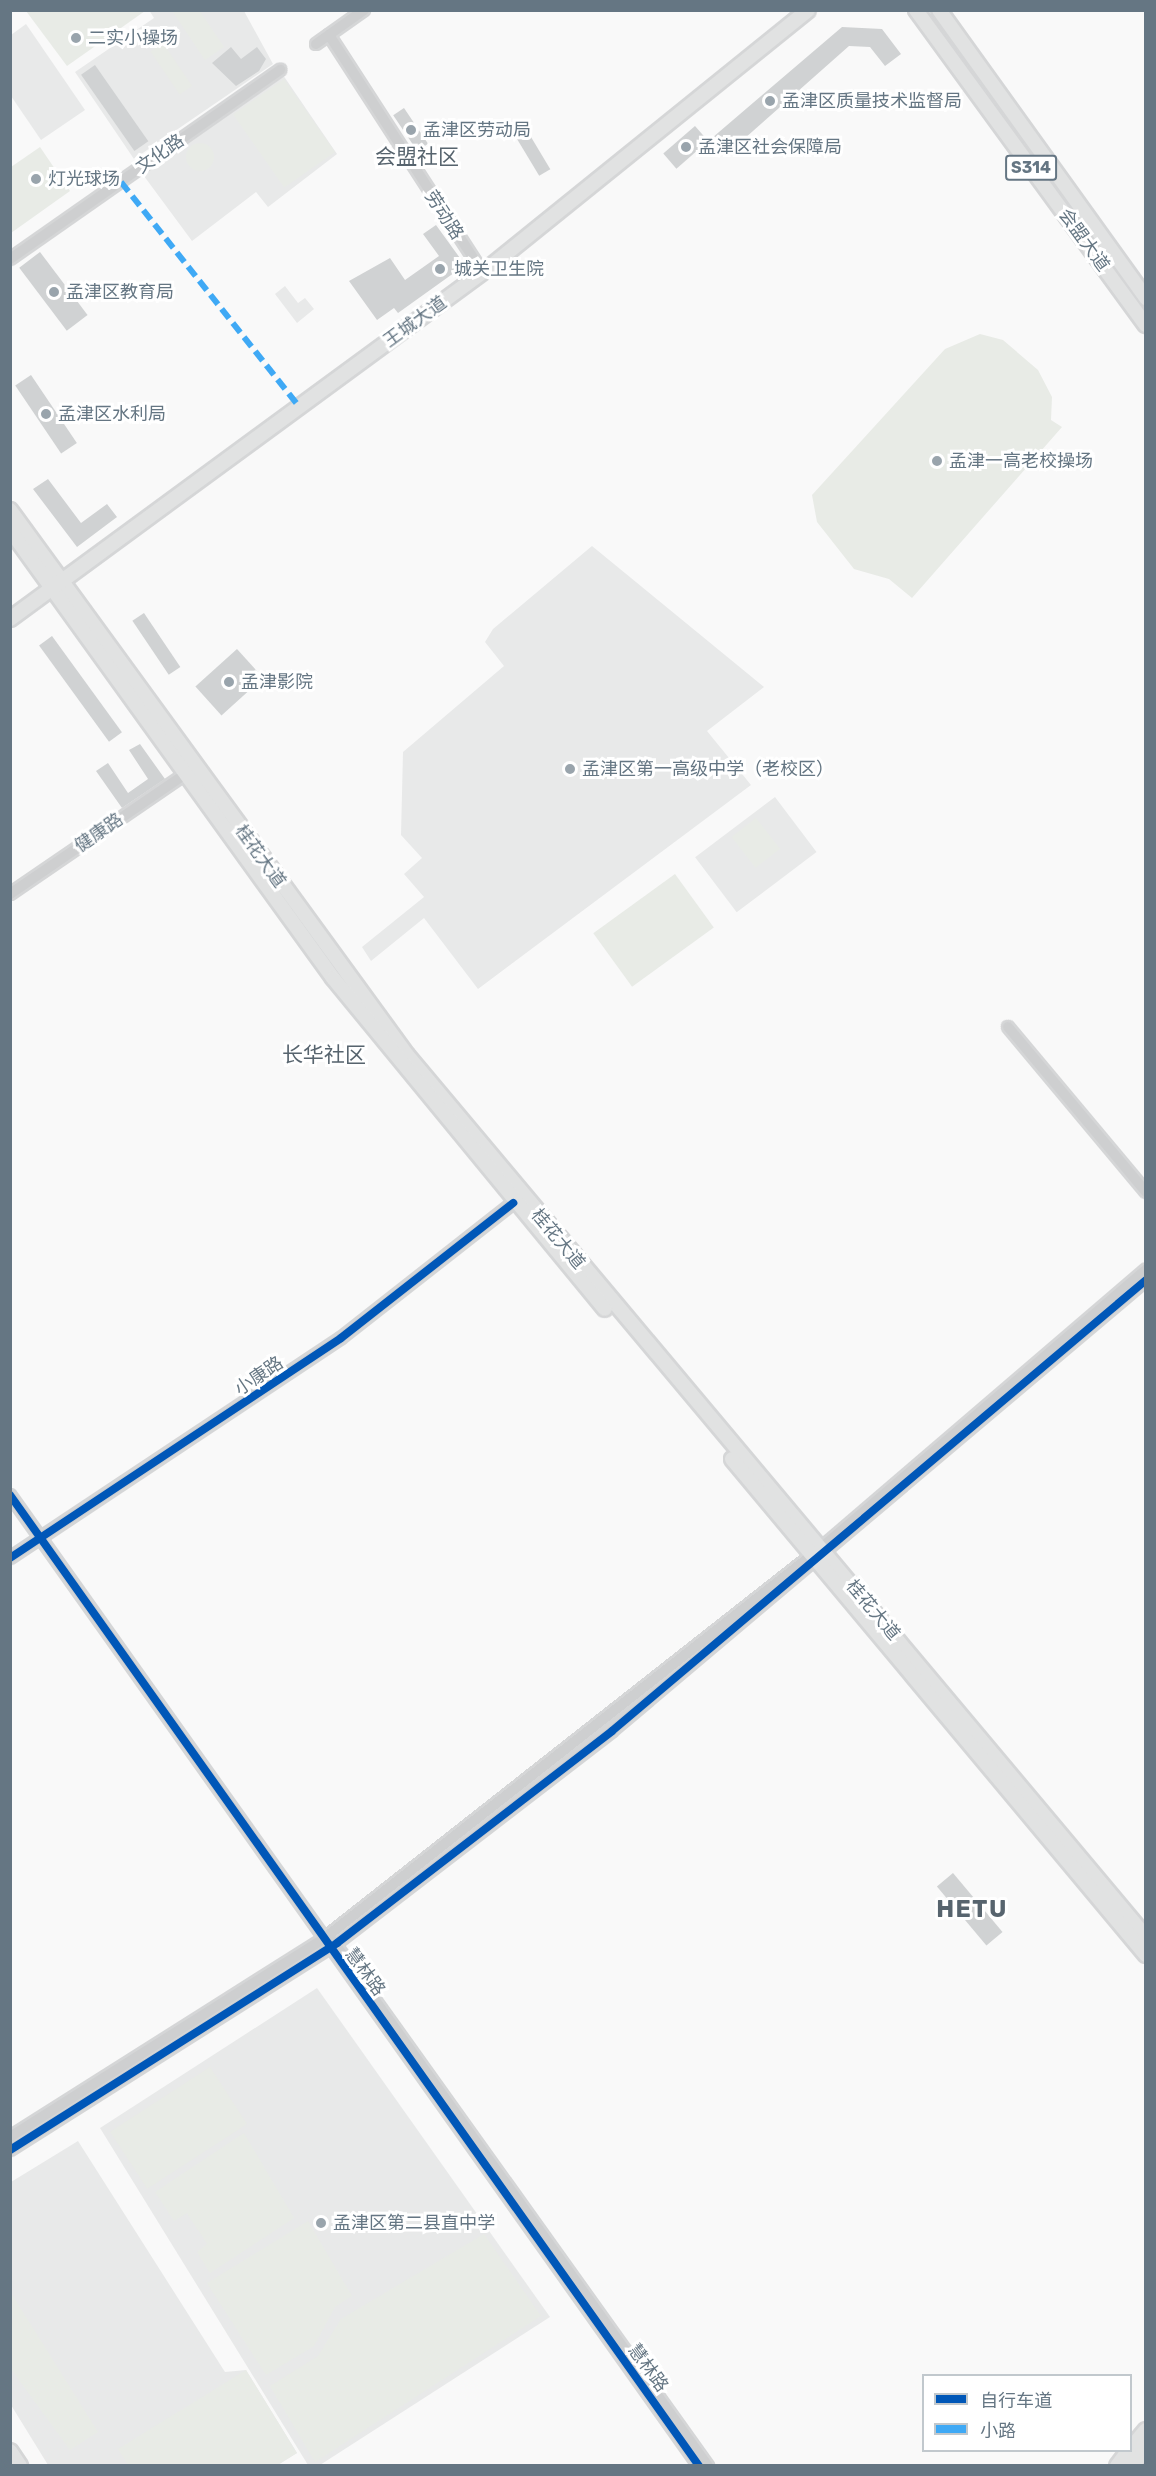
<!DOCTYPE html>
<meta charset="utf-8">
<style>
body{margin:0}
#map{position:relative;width:1156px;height:2476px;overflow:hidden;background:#f9f9f9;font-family:Rubik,"Noto Sans SC",sans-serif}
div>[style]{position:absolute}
.built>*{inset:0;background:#e8e9e9;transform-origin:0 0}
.green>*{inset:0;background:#e8ebe6;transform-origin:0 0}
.round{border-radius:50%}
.building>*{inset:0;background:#d0d2d3;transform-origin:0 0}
.roads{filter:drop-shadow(2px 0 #d5d6d7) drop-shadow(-2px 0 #d5d6d7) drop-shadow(0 2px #d5d6d7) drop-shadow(0 -2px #d5d6d7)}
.minor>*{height:10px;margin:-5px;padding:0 5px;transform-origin:5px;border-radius:5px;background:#cecfd0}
.major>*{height:14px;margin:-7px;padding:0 7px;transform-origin:7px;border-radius:7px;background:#e1e2e2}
.quiet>*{height:6px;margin-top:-3px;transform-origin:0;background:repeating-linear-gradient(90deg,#3fa9f5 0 12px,transparent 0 18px)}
.cycleway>*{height:8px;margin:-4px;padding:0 4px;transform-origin:4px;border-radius:4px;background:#0057b8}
.dots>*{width:16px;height:16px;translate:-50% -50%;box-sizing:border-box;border:3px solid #fff;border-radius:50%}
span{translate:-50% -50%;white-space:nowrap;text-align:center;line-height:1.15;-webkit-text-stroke:6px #fff;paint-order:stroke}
.shield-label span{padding:2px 4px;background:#fff;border:2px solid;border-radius:4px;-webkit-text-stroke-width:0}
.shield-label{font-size:16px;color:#657683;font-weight:700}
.poi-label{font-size:18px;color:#657683}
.left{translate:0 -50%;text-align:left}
.street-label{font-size:18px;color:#657683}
.quarter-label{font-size:21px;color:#57646e}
.district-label{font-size:24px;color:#57646e;font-weight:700;letter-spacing:1.5px}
.frame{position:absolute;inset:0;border:12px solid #657683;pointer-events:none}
.legend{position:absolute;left:922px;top:2374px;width:210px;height:78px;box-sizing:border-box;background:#fff;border:2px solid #c1c8cd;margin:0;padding:8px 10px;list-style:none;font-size:18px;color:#657683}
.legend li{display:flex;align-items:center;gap:12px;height:30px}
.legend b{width:30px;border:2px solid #c1c8cd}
</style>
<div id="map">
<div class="built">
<i style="clip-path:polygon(149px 10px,244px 11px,273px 64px,134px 159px,75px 72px,154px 18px)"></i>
<i style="clip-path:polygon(26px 24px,85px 110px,41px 140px,11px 96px,11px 35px)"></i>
<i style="clip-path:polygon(283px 75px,337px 154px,268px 207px,256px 192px,192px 241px,141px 172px)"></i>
<i style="clip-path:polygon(285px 286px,298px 303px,305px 298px,314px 309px,297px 323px,275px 294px)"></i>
<i style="clip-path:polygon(592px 546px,764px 687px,707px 731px,751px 785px,478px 989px,424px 918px,371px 961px,362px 947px,424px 897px,404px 874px,422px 858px,401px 835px,403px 752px,504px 666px,485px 642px,493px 629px)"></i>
<i style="left:775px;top:797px;width:69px;height:100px;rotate:53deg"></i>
<i style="clip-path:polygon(317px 1988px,550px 2317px,320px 2465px,308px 2465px,100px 2128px)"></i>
<i style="clip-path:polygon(78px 2141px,225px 2372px,246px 2370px,297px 2453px,278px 2465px,48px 2465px,11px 2405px,11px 2182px)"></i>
</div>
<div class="green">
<i style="clip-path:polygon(199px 10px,224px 47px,205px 60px,173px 12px)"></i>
<i style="clip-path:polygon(26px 11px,145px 11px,67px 66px)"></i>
<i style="left:163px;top:43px;width:52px;height:15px;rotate:56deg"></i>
<i style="left:284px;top:79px;width:89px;height:62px;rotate:55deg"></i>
<i class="round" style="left:186px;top:143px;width:28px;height:28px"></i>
<i style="clip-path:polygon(40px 147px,70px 191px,11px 233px,11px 167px)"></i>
<i style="clip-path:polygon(980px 334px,1003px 340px,1038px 370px,1052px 397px,1051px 420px,1062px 427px,912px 598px,889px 579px,854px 569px,817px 522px,812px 495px,945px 349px)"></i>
<i style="left:756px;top:818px;width:39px;height:31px;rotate:52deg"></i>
<i style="left:675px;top:874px;width:66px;height:101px;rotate:54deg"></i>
<i style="left:210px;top:2067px;width:68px;height:119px;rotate:57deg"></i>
<i style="clip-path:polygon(244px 2133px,294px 2218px,210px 2273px,197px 2252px,207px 2244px,187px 2213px,174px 2221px,155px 2192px)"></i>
<i style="clip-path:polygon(308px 2221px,352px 2296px,335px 2307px,314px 2346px,266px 2375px,207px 2283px)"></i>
<i style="clip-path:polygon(484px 2234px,541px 2316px,315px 2462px,270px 2386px,318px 2356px,341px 2319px)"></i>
<i style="clip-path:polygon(11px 2293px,98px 2432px,70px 2450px,11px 2369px)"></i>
<i style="clip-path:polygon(246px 2370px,297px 2453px,277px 2465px,128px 2465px,118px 2449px)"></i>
</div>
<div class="building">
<i style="clip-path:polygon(842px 27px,882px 29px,901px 54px,885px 66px,870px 47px,849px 46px,727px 154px,712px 138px)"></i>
<i style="clip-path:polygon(231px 47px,241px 59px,257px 47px,266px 59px,259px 71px,236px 86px,212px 63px)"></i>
<i style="left:95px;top:65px;width:93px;height:17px;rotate:55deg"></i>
<i style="left:404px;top:108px;width:43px;height:13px;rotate:56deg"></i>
<i style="left:522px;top:122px;width:55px;height:13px;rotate:59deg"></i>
<i style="left:695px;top:126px;width:20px;height:42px;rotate:49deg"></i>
<i style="clip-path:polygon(436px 225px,465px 265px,398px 313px,394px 308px,377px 320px,349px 281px,390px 258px,405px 280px,439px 256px,423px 234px)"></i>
<i style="left:40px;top:252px;width:79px;height:26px;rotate:53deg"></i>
<i style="left:31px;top:375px;width:82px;height:19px;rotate:56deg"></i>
<i style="clip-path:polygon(48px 479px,81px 523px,107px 504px,117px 517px,77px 547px,33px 489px)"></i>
<i style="left:144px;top:613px;width:65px;height:14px;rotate:56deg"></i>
<i style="left:52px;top:636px;width:119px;height:16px;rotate:54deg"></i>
<i style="left:237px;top:649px;width:39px;height:56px;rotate:48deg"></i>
<i style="clip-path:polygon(140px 744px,165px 779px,122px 808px,96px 771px,108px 763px,128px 793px,148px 779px,129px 750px)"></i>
<i style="left:953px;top:1873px;width:77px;height:21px;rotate:50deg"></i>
</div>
<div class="roads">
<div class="minor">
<i style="left:329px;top:35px;width:283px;rotate:57.1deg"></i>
<i style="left:316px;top:44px;width:59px;rotate:-35.3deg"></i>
<i style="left:10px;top:259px;width:330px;rotate:-35deg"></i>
<i style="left:10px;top:894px;width:214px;rotate:-34.4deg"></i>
<i style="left:1008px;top:1027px;width:215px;rotate:50.1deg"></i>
<i style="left:10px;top:1495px;width:1191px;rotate:54.64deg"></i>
<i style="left:10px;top:1558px;width:397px;rotate:-33.6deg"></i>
<i style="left:341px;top:1338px;width:219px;rotate:-38.1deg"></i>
<i style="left:332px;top:1940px;width:647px;rotate:54.44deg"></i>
<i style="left:10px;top:2137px;width:374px;rotate:-32.3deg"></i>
<i style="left:326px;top:1937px;width:630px;rotate:-38.16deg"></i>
<i style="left:821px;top:1548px;width:428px;rotate:-40.6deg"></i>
<i style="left:10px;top:2150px;width:387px;rotate:-32.3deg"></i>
<i style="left:337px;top:1943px;width:347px;rotate:-37.6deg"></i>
<i style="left:612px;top:1731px;width:699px;rotate:-40.18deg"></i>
</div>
<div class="major">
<i style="left:916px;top:10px;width:390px;rotate:53.9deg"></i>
<i style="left:939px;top:10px;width:355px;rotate:54.3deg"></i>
<i style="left:10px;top:510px;width:674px;rotate:53.93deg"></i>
<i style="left:407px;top:1055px;width:1151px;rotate:50.04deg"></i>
<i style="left:10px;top:530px;width:552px;rotate:54.21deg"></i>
<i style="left:333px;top:978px;width:428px;rotate:50.6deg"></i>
<i style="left:10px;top:619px;width:597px;rotate:-36.27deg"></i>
<i style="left:491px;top:266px;width:407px;rotate:-38.9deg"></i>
<i style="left:732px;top:1459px;width:646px;rotate:50.15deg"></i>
<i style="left:1130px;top:2449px;width:25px;rotate:-50deg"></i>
<i style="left:10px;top:2451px;width:18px;rotate:56deg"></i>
<i style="left:1117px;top:2466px;width:20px;rotate:-53deg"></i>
<i style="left:1132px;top:2466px;width:22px;rotate:-51deg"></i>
</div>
</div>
<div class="quiet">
<i style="left:121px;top:182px;width:288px;rotate:51.6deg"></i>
</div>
<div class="cycleway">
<i style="left:10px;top:1495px;width:1191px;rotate:54.64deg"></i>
<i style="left:10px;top:1558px;width:397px;rotate:-33.6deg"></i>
<i style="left:341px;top:1338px;width:219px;rotate:-38.1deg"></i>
<i style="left:10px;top:2150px;width:387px;rotate:-32.3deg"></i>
<i style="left:337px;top:1943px;width:347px;rotate:-37.6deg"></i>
<i style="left:612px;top:1731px;width:699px;rotate:-40.18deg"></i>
</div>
<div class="dots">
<i style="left:76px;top:38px;background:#99a4ac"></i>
<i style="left:770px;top:101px;background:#99a4ac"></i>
<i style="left:411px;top:130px;background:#99a4ac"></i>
<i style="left:686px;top:147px;background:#99a4ac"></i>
<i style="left:36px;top:179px;background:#99a4ac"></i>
<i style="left:440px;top:269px;background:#99a4ac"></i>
<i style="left:54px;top:292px;background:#99a4ac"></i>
<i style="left:46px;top:414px;background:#99a4ac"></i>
<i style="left:937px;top:461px;background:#99a4ac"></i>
<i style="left:229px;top:682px;background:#99a4ac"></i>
<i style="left:570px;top:769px;background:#99a4ac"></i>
<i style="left:321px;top:2223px;background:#99a4ac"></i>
</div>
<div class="shield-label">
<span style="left:1031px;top:168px">S314</span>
</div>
<div class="poi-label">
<span class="left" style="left:88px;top:38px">二实小操场</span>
<span class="left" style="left:782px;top:101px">孟津区质量技术监督局</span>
<span class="left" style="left:423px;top:130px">孟津区劳动局</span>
<span class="left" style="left:698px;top:147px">孟津区社会保障局</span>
<span class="left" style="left:48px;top:179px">灯光球场</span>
<span class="left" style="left:454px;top:269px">城关卫生院</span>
<span class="left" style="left:66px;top:292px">孟津区教育局</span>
<span class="left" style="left:58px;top:414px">孟津区水利局</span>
<span class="left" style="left:949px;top:461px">孟津一高老校操场</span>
<span class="left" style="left:241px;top:682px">孟津影院</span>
<span class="left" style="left:582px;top:769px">孟津区第一高级中学（老校区）</span>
<span class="left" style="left:333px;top:2223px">孟津区第二县直中学</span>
</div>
<div class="street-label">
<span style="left:160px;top:154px;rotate:-35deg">文化路</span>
<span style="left:444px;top:215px;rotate:57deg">劳动路</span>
<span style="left:1084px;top:240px;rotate:54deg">会盟大道</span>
<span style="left:415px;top:322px;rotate:-36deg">王城大道</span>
<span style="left:99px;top:833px;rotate:-35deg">健康路</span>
<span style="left:260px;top:856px;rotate:54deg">桂花大道</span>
<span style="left:558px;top:1239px;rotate:50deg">桂花大道</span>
<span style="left:259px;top:1376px;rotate:-34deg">小康路</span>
<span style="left:873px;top:1610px;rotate:50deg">桂花大道</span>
<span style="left:365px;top:1972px;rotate:54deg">慧林路</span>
<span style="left:648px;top:2368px;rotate:54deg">慧林路</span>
</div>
<div class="quarter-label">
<span style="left:417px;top:157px">会盟社区</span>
<span style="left:324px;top:1055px">长华社区</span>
</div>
<div class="district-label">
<span style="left:972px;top:1910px">HETU</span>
</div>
<div class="frame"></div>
<ul class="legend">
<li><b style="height:8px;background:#0057b8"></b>自行车道</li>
<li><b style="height:8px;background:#3fa9f5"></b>小路</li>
</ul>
</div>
